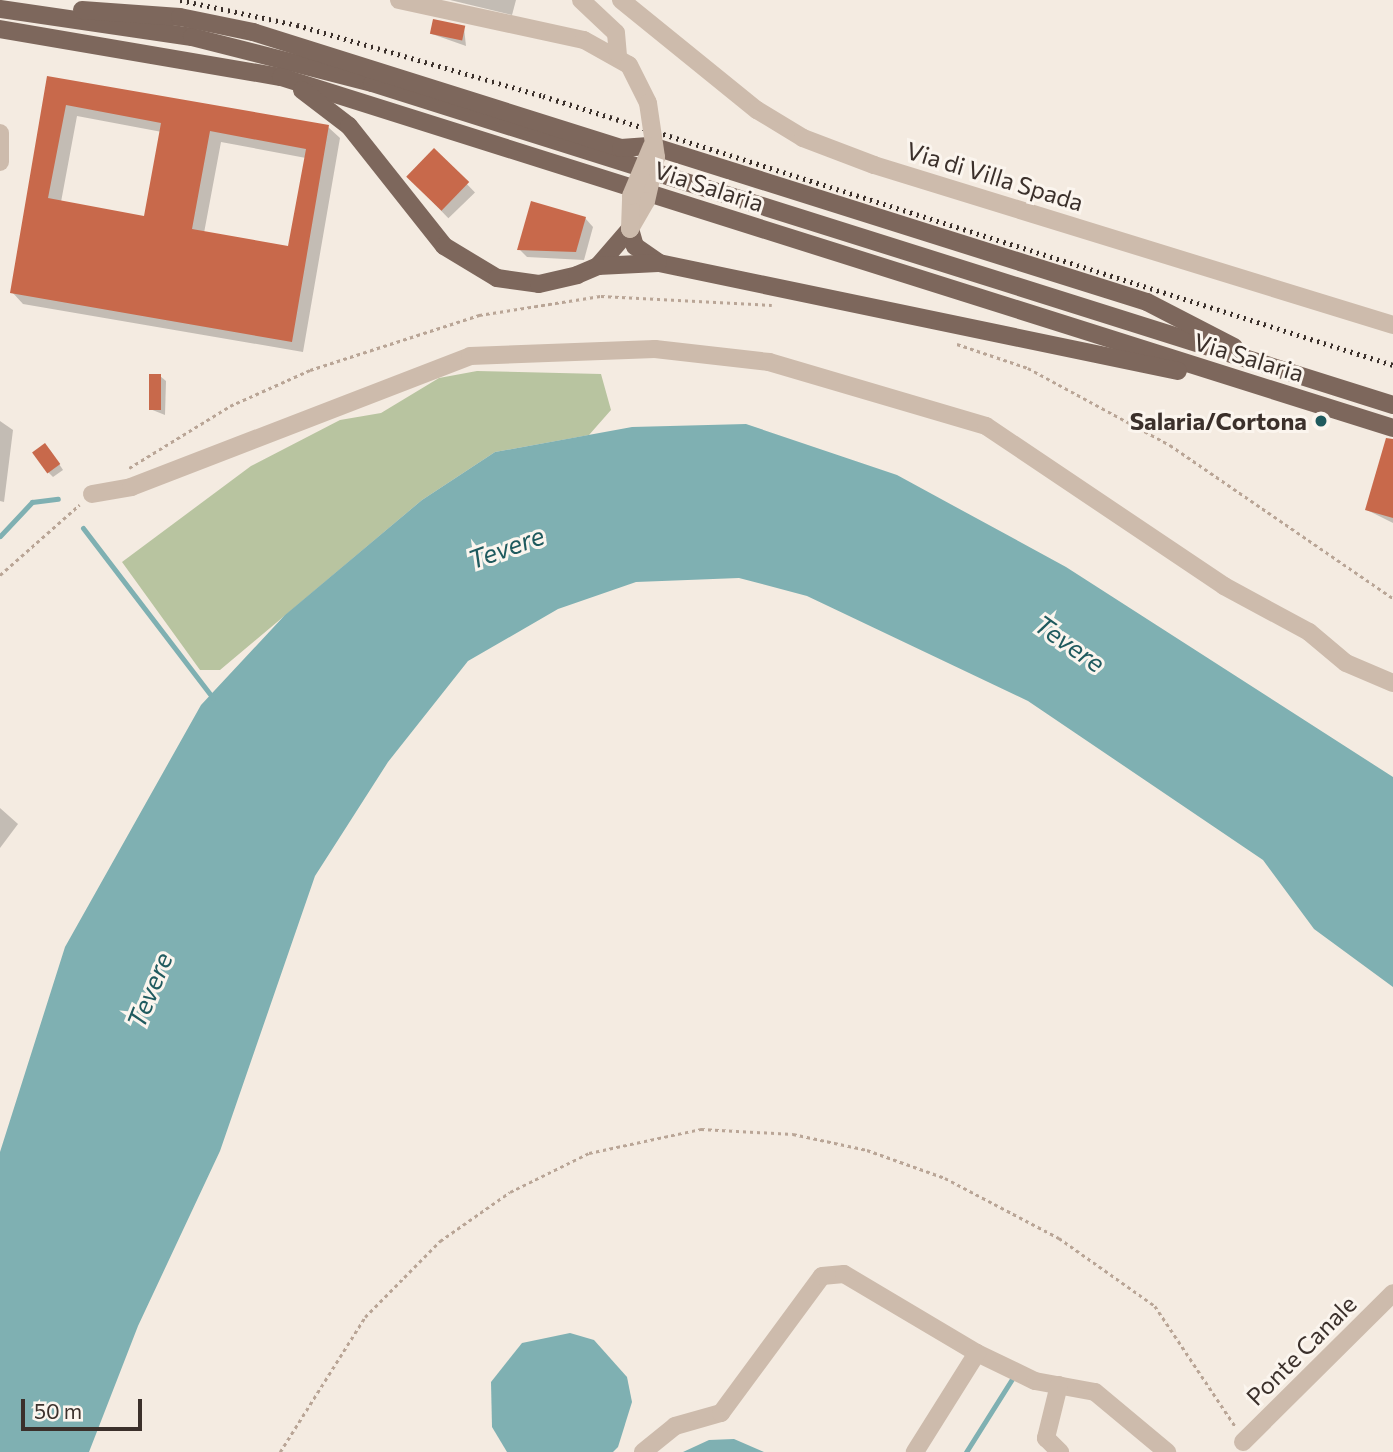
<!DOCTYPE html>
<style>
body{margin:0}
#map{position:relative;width:1393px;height:1452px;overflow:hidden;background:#f4ebe1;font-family:Commissioner,sans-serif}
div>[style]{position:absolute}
.green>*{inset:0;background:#b8c4a0}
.water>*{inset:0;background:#7fb0b2}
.shadow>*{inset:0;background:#0003;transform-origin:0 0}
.stream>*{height:5px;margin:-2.5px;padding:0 2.5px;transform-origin:2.5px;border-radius:2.5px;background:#7fb0b2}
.building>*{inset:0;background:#c8694b;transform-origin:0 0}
.path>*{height:2.5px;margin-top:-1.25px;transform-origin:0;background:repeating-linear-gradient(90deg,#b9a596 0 3.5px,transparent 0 7px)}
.minor>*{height:18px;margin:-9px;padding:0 9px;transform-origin:9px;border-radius:9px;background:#cdbbac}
.major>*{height:18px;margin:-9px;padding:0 9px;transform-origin:9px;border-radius:9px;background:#7d675c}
.rail>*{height:5px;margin-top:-2.5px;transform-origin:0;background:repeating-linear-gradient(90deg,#3b302b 0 2px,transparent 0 7px)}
.minor-bridge>*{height:18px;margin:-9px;padding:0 9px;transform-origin:9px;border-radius:9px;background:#cdbbac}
.dots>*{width:19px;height:19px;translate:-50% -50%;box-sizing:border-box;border:4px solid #fbf5ee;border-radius:50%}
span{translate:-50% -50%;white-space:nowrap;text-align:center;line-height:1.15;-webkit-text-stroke:6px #fbf5ee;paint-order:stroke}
.street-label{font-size:24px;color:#3b302b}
.poi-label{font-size:24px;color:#3b302b;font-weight:700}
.right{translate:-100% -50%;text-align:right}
.water-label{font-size:26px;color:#1f5a5e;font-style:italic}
.scale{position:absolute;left:21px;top:1399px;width:121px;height:32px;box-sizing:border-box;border:4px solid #3b302b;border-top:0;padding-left:9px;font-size:21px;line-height:24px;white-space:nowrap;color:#3b302b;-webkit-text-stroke:5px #fbf5ee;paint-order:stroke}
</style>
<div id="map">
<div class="green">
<i style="clip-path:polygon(477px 371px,601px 374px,611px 410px,589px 435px,495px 452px,422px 500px,220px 670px,200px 670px,122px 562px,251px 466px,340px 420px,381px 413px,439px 378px)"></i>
</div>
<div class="water">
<i style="clip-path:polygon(746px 424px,897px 475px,1066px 567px,1393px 777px,1393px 987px,1314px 929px,1263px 860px,1028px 701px,807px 596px,739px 578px,636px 582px,558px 609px,468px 661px,388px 762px,315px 876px,220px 1151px,138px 1326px,89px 1452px,0 1452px,0 1152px,65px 947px,201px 705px,285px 615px,422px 500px,495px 452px,632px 427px)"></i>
<i style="clip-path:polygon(570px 1333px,594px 1340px,627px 1377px,632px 1402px,618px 1447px,613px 1452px,507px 1452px,492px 1427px,491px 1382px,522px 1343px)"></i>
<i style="clip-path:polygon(734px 1439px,764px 1452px,683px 1452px,709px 1440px)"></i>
</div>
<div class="shadow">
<i style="clip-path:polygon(450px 0,516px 0,512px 15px)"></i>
<i style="clip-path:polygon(464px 28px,466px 46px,432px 34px)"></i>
<i style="clip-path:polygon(evenodd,49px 79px,328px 127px,340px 138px,303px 352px,23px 304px,12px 292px,49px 79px,77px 116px,162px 132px,146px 218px,61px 202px,77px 116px,49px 79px,221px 142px,306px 158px,289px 248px,204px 233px,221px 142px)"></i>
<i style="left:434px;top:150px;width:59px;height:37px;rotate:46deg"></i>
<i style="clip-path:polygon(585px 218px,593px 227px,584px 260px,527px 257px,519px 249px)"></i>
<i style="clip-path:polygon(160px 376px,166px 381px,165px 415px,150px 409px)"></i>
<i style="clip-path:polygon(0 421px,13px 430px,4px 502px,0 501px)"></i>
<i style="clip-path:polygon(50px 450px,63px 470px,53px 477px,48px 472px)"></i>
<i style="clip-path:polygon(1393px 450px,1393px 523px,1367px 510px)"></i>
<i style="clip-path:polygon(0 808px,18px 824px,0 848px)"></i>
</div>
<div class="stream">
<i style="left:83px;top:528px;width:214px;rotate:52.6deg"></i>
<i style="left:0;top:536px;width:47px;rotate:-46.7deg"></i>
<i style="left:32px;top:502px;width:26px;rotate:-7deg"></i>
<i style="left:966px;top:1452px;width:86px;rotate:-57.8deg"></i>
</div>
<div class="building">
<i style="left:433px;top:19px;width:33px;height:15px;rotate:12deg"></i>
<i style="clip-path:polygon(evenodd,47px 76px,329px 125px,292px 342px,10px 293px,47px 76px,66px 105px,161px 123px,144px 216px,48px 198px,66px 105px,47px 76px,210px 131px,306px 149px,288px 246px,192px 229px,210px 131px)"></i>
<i style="left:434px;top:148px;width:49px;height:40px;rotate:44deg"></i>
<i style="clip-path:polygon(531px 201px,586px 217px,576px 252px,517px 250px)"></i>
<i style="left:149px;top:374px;width:12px;height:36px"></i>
<i style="clip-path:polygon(1386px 438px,1393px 439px,1393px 518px,1365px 510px)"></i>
<i style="left:45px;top:443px;width:26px;height:16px;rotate:54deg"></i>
</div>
<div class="path">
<i style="left:957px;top:344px;width:75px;rotate:18.7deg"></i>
<i style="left:1028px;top:368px;width:162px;rotate:28.5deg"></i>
<i style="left:1170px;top:445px;width:270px;rotate:34.5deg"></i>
<i style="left:129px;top:468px;width:119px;rotate:-31.5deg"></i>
<i style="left:230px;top:406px;width:88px;rotate:-24.2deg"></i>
<i style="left:310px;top:370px;width:178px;rotate:-18deg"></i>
<i style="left:479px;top:315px;width:123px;rotate:-8.9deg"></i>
<i style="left:601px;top:296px;width:171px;rotate:3deg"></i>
<i style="left:0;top:575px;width:106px;rotate:-41.5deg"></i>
<i style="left:280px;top:1452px;width:160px;rotate:-57.8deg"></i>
<i style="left:365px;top:1317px;width:107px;rotate:-45.4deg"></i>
<i style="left:440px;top:1241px;width:85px;rotate:-35deg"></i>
<i style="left:510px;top:1192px;width:88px;rotate:-26.3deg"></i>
<i style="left:589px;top:1153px;width:115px;rotate:-12.1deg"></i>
<i style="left:701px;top:1129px;width:92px;rotate:3.1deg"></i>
<i style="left:793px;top:1134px;width:76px;rotate:12.2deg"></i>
<i style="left:867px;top:1150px;width:83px;rotate:19.7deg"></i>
<i style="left:945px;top:1178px;width:129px;rotate:27.8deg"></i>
<i style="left:1059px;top:1238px;width:118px;rotate:35.3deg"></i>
<i style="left:1155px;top:1306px;width:144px;rotate:56.3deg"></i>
</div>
<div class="minor">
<i style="left:399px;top:0;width:189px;rotate:12.2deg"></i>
<i style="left:584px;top:40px;width:51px;rotate:29.1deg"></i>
<i style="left:581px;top:0;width:48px;rotate:43.3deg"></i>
<i style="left:616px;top:33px;width:21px;rotate:85deg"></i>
<i style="left:621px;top:0;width:175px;rotate:39deg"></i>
<i style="left:757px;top:110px;width:54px;rotate:31.3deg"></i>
<i style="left:803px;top:138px;width:76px;rotate:20.8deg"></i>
<i style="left:874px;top:165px;width:543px;rotate:17.13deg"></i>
<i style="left:0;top:133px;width:29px;rotate:90deg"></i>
<i style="left:92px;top:494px;width:40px;rotate:-10deg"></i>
<i style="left:131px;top:487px;width:363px;rotate:-21.1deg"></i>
<i style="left:470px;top:356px;width:185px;rotate:-2.2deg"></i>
<i style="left:655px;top:349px;width:115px;rotate:6.5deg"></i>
<i style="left:769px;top:362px;width:226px;rotate:16.4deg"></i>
<i style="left:986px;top:426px;width:287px;rotate:33.9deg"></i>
<i style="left:1224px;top:586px;width:97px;rotate:28.4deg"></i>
<i style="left:1309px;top:632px;width:48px;rotate:40deg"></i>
<i style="left:1346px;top:663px;width:51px;rotate:23.1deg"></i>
<i style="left:977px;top:1353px;width:64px;rotate:25.8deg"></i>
<i style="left:1035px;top:1381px;width:61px;rotate:10.4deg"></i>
<i style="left:1095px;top:1392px;width:94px;rotate:39.8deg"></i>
<i style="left:1059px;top:1385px;width:55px;rotate:103.8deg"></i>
<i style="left:1046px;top:1438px;width:20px;rotate:45deg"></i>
<i style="left:643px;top:1452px;width:41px;rotate:-39.1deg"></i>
<i style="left:675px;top:1426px;width:48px;rotate:-15.8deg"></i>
<i style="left:721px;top:1413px;width:170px;rotate:-53.6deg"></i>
<i style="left:822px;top:1276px;width:22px;rotate:-5deg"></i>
<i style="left:844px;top:1274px;width:155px;rotate:30.7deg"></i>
<i style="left:977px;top:1353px;width:117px;rotate:122.1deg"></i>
</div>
<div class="major">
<i style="left:0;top:9px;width:194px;rotate:8.3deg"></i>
<i style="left:192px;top:37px;width:186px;rotate:14.3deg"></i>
<i style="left:372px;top:83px;width:1071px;rotate:17.5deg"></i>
<i style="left:82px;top:10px;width:98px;rotate:4.1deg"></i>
<i style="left:180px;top:17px;width:75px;rotate:11.6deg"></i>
<i style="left:253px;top:32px;width:386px;rotate:17.5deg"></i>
<i style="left:621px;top:148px;width:31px;rotate:-4deg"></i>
<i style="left:652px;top:146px;width:519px;rotate:17.49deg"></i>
<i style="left:1147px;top:302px;width:98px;rotate:27.3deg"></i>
<i style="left:0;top:29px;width:285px;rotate:9.7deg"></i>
<i style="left:281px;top:77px;width:1166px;rotate:17.52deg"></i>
<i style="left:302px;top:90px;width:59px;rotate:37.5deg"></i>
<i style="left:349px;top:126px;width:153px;rotate:51.6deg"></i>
<i style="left:444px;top:246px;width:62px;rotate:31.1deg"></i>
<i style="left:497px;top:278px;width:42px;rotate:8.1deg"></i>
<i style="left:539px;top:284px;width:39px;rotate:-13deg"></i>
<i style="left:577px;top:275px;width:23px;rotate:-23deg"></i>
<i style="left:598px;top:266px;width:49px;rotate:-49.1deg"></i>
<i style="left:630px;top:229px;width:18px;rotate:74deg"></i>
<i style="left:635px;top:246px;width:29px;rotate:35deg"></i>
<i style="left:659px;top:263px;width:530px;rotate:11.76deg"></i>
<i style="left:598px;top:266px;width:60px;rotate:-2.9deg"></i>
</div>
<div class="rail">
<i style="left:180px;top:0;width:120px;rotate:12.1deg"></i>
<i style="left:297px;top:25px;width:256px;rotate:16.1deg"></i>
<i style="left:543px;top:96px;width:892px;rotate:17.56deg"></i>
</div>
<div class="minor-bridge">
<i style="left:629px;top:65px;width:42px;rotate:63.4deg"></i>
<i style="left:648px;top:103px;width:55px;rotate:81.6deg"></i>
<i style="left:656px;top:157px;width:45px;rotate:102.8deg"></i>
<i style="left:646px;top:201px;width:32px;rotate:120deg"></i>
<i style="left:630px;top:229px;width:33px;rotate:-88deg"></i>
<i style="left:631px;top:196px;width:54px;rotate:-67.2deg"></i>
<i style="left:1243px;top:1442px;width:211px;rotate:-44.8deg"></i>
</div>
<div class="dots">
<i style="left:1321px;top:421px;background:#1f5a5e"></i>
</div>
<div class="street-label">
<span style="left:995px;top:176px;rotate:17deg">Via di Villa Spada</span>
<span style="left:709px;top:186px;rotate:18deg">Via Salaria</span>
<span style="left:1249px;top:357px;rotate:17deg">Via Salaria</span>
<span style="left:1301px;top:1350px;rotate:-45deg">Ponte Canale</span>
</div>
<div class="poi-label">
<span class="right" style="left:1307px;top:421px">Salaria/Cortona</span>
</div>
<div class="water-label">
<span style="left:506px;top:547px;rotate:-20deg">Tevere</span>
<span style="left:1070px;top:643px;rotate:35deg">Tevere</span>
<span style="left:149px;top:990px;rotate:-68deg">Tevere</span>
</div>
<div class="scale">50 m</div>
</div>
